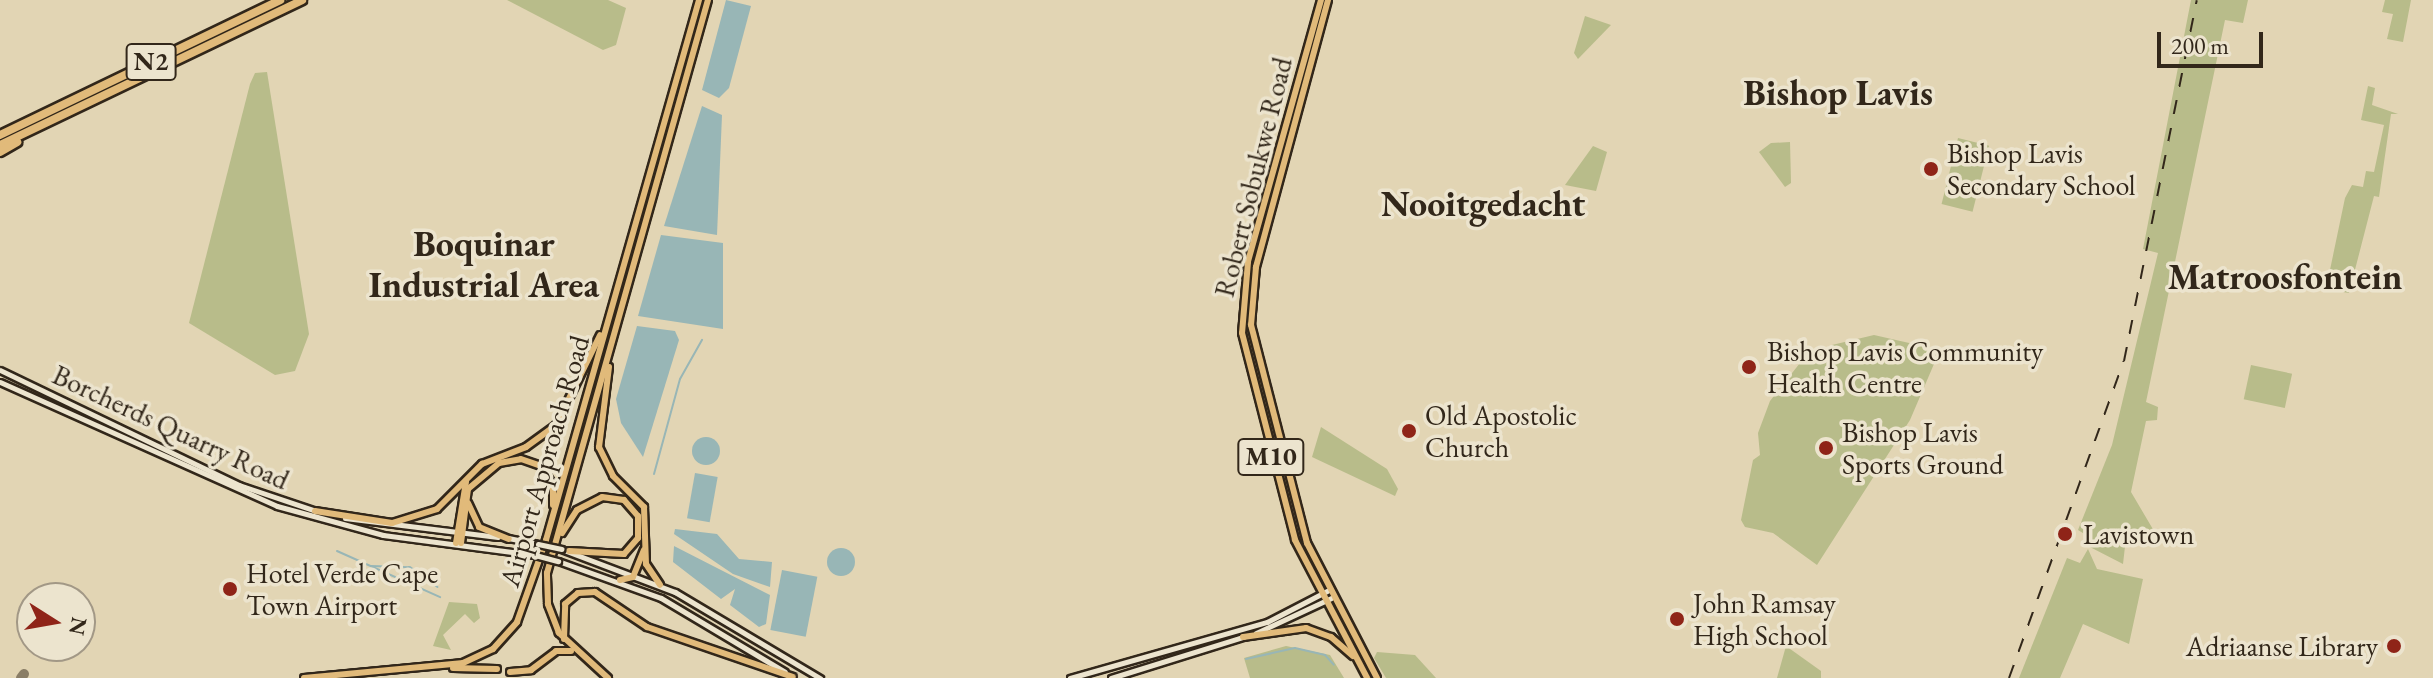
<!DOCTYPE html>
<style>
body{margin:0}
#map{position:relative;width:2433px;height:678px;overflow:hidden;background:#e2d5b4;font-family:"EB Garamond",serif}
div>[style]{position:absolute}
.green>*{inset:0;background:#b8bc8a;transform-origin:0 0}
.water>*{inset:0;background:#98b6b6;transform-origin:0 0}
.round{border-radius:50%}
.stream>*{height:2px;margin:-1px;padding:0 1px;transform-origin:1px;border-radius:1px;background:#98b6b6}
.taxiway>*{height:10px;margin:-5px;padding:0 5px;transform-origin:5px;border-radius:5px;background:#8a7e67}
.roads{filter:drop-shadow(2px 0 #32271a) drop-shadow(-2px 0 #32271a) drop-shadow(0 2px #32271a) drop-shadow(0 -2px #32271a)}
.secondary>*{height:5px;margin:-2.5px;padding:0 2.5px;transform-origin:2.5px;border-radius:2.5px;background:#ece4ce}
.primary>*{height:6px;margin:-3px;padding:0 3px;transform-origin:3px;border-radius:3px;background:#e1ba7a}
.highway>*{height:8px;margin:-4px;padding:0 4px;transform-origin:4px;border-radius:4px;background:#e1ba7a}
.rail>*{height:2px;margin-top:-1px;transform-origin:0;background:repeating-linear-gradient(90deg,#32271a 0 14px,transparent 0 28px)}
.bridges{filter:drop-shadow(2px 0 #32271a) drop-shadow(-2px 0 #32271a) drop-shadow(0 2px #32271a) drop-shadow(0 -2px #32271a)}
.secondary-bridge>*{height:5px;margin:-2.5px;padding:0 2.5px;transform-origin:2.5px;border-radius:2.5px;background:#ece4ce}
.dots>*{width:22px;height:22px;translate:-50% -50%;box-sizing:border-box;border:4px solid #ece4ce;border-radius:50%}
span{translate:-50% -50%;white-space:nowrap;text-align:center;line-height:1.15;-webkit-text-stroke:7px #ece4ce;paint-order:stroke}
.shield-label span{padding:2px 6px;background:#ece4ce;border:2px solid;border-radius:6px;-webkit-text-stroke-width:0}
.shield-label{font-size:26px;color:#32271a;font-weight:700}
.poi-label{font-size:28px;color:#32271a}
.left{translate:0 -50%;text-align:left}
.right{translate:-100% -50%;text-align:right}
.street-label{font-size:28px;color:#32271a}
.district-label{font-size:36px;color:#32271a;font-weight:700}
.north{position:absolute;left:16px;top:582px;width:80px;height:80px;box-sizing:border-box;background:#ece4ce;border:2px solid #a29886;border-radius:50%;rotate:101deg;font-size:22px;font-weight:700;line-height:32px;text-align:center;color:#32271a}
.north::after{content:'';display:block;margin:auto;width:28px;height:36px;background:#8f2418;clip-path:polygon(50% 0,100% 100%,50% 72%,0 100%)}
.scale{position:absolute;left:2157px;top:32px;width:106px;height:36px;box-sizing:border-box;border:4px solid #32271a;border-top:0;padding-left:10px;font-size:24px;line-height:28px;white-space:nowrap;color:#32271a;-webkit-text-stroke:6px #ece4ce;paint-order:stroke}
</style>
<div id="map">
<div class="green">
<i style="clip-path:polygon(507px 0,608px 0,626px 8px,616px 45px,603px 50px)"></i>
<i style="clip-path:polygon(2191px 0,2248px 0,2243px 23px,2225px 20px,2146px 402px,2158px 407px,2157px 420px,2146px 421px,2131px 492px,2154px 531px,2127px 529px,2123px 564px,2088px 546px,2091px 538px,2078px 530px,2112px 445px,2158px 253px,2143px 249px)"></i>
<i style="clip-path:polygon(2385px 0,2411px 0,2403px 42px,2387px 39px,2393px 14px,2382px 12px)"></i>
<i style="clip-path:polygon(1585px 16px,1611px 25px,1578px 59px,1574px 53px)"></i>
<i style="clip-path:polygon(267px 72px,309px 334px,295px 371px,275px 375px,189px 323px,250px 84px,255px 73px)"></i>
<i style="clip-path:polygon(2368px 86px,2375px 88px,2372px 105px,2398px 114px,2391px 114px,2379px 197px,2374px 196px,2349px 293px,2326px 289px,2345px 198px,2352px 185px,2363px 187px,2366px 171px,2374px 172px,2384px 125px,2361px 120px)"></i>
<i style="left:1958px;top:138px;width:32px;height:68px;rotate:14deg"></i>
<i style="clip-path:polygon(1790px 142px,1791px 183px,1785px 187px,1759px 152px,1771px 143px)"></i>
<i style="clip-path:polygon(1593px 146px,1607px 152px,1596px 191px,1565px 185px)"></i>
<i style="clip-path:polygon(1874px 335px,1940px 350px,1910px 420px,1817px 565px,1773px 533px,1745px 527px,1741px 520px,1753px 460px,1760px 455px,1758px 433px,1770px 401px,1800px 363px,1832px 345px)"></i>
<i style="left:2251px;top:365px;width:42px;height:35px;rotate:12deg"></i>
<i style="clip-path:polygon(1321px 427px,1387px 469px,1398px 489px,1395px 496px,1312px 457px)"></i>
<i style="clip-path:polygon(2088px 549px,2097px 569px,2143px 579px,2129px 644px,2083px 624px,2060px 678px,2019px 678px,2067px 558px,2080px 563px)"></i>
<i style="clip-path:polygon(449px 602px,477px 604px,480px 618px,474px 623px,465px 614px,443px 635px,451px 650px,433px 646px)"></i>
<i style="clip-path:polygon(1286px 646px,1330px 655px,1344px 678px,1250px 678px,1244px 658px)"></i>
<i style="clip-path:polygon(1786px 646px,1821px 671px,1821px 678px,1777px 678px)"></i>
<i style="clip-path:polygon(1377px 652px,1415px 655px,1436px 678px,1386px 678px,1374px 658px)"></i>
</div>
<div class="water">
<i style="clip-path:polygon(726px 0,751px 6px,729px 88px,719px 98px,702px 90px)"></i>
<i style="clip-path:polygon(702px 106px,722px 115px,717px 235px,664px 226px)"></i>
<i style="clip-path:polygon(661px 235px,723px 243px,723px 329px,638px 316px)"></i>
<i style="clip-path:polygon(637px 326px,675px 331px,679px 340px,643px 457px,621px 423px,616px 399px)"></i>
<i class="round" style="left:692px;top:437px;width:28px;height:28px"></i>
<i style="left:695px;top:473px;width:23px;height:46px;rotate:10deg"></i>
<i style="clip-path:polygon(675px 529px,717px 534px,739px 559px,772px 562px,770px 587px,733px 574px,674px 534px)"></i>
<i style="clip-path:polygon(674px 546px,770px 595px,766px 624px,759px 627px,730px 605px,735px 589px,721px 599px,673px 562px)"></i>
<i class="round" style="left:827px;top:548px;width:28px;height:28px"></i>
<i style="left:782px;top:570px;width:36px;height:61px;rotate:11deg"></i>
</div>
<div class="stream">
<i style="left:654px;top:474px;width:98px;rotate:-74.7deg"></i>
<i style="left:680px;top:379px;width:45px;rotate:-60.6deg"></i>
<i style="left:337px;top:551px;width:113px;rotate:24.1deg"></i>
<i style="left:371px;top:566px;width:38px;rotate:2deg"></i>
<i style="left:409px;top:567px;width:15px;rotate:74deg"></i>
<i style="left:413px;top:581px;width:15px;rotate:-20deg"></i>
<i style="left:410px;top:567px;width:34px;rotate:36deg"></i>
<i style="left:1246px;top:659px;width:50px;rotate:-12.7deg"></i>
<i style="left:1295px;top:648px;width:31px;rotate:13deg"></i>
<i style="left:1325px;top:655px;width:13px;rotate:48deg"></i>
</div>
<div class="taxiway">
<i style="left:21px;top:678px;width:5px;rotate:-53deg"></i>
</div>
<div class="roads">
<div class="secondary">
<i style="left:0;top:370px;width:265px;rotate:25.7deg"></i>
<i style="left:239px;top:485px;width:81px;rotate:18.7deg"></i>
<i style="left:0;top:382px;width:303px;rotate:24.1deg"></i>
<i style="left:277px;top:506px;width:110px;rotate:15.3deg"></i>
<i style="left:383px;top:535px;width:153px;rotate:7.5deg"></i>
<i style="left:345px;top:518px;width:154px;rotate:7.1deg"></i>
<i style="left:508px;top:538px;width:31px;rotate:11deg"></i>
<i style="left:561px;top:549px;width:122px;rotate:20.7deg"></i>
<i style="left:675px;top:592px;width:169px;rotate:30.7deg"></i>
<i style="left:558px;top:561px;width:109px;rotate:19.8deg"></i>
<i style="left:661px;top:598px;width:144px;rotate:30.8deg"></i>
<i style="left:1256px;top:633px;width:83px;rotate:-25deg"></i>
<i style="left:1070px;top:678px;width:205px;rotate:-15.9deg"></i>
<i style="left:1267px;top:622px;width:68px;rotate:-27.3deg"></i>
<i style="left:1111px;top:678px;width:141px;rotate:-17.3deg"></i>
</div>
<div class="primary">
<i style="left:1321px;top:0;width:272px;rotate:105.6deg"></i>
<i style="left:1248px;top:262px;width:71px;rotate:94.8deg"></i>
<i style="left:1242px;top:333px;width:214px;rotate:75.6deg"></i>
<i style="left:1295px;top:540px;width:156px;rotate:62.4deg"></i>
<i style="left:1328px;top:0;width:277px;rotate:105.1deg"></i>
<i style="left:1256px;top:267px;width:58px;rotate:94.9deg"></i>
<i style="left:1251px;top:325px;width:225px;rotate:75.6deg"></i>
<i style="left:1307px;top:543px;width:152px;rotate:62.6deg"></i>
<i style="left:609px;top:367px;width:81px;rotate:97.1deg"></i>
<i style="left:599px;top:447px;width:32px;rotate:64deg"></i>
<i style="left:613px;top:476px;width:44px;rotate:45deg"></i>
<i style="left:644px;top:507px;width:57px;rotate:88deg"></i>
<i style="left:646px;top:564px;width:25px;rotate:56deg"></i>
<i style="left:468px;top:503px;width:26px;rotate:65deg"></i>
<i style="left:479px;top:527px;width:32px;rotate:22deg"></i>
<i style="left:315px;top:511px;width:78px;rotate:8.9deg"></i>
<i style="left:392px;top:523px;width:47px;rotate:-17.3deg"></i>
<i style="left:437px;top:509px;width:64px;rotate:-45deg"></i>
<i style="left:482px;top:464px;width:47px;rotate:-21.1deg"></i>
<i style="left:526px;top:447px;width:37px;rotate:-36deg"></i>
<i style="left:556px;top:425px;width:100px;rotate:-63.9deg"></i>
<i style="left:562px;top:533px;width:27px;rotate:-57deg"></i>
<i style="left:577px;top:510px;width:28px;rotate:-27deg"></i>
<i style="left:602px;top:497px;width:22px;rotate:8deg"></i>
<i style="left:624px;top:500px;width:21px;rotate:49deg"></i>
<i style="left:638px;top:516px;width:22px;rotate:90deg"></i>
<i style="left:638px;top:538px;width:21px;rotate:131deg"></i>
<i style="left:624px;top:554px;width:55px;rotate:-176.9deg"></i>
<i style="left:456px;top:543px;width:62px;rotate:-80.7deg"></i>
<i style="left:461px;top:543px;width:54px;rotate:-82.6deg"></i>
<i style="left:468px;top:489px;width:40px;rotate:-40deg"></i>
<i style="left:499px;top:463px;width:22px;rotate:-10deg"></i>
<i style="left:521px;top:459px;width:21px;rotate:19deg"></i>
<i style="left:541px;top:466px;width:22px;rotate:58deg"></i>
<i style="left:553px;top:485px;width:20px;rotate:90deg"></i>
<i style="left:620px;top:580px;width:13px;rotate:-13deg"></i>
<i style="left:633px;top:577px;width:29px;rotate:-68deg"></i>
<i style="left:1243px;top:637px;width:64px;rotate:-8.1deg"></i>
<i style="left:1306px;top:628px;width:27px;rotate:20deg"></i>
<i style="left:1331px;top:637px;width:29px;rotate:41deg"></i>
<i style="left:564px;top:639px;width:35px;rotate:-88deg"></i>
<i style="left:565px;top:604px;width:17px;rotate:-40deg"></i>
<i style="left:578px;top:593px;width:17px;rotate:-3deg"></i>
<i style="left:595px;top:592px;width:63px;rotate:33.9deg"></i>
<i style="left:647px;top:627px;width:154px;rotate:18.9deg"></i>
<i style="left:453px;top:668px;width:44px;rotate:1.3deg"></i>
<i style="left:510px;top:672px;width:21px;rotate:-5deg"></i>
<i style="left:531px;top:670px;width:31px;rotate:-37deg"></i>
<i style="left:556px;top:651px;width:15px"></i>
<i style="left:304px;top:678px;width:160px;rotate:-5.4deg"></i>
<i style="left:463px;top:663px;width:33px;rotate:-25deg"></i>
<i style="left:493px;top:649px;width:36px;rotate:-48deg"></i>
<i style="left:517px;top:622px;width:87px;rotate:-70.5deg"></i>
<i style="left:546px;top:540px;width:561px;rotate:-74.18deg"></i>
<i style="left:608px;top:678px;width:67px;rotate:-137.4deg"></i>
<i style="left:559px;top:633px;width:31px;rotate:-111deg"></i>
<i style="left:548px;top:604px;width:31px;rotate:-92deg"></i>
<i style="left:547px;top:573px;width:595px;rotate:-74.31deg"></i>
</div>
<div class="highway">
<i style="left:0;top:135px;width:311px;rotate:-25.7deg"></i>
<i style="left:0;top:145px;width:335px;rotate:-25.6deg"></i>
<i style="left:0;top:152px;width:20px;rotate:-30deg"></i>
</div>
</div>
<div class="rail">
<i style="left:2009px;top:678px;width:337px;rotate:-70.1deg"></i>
<i style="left:2124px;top:361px;width:368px;rotate:-78.6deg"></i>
</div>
<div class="bridges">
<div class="secondary-bridge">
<i style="left:538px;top:544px;width:24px;rotate:12deg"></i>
<i style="left:535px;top:555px;width:24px;rotate:15deg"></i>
</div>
</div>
<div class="dots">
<i style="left:1931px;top:169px;background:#8f2418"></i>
<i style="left:1749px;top:367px;background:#8f2418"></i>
<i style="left:1409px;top:431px;background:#8f2418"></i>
<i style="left:1826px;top:448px;background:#8f2418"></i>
<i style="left:2065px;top:534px;background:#8f2418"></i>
<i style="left:230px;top:589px;background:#8f2418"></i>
<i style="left:1677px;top:619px;background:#8f2418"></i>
<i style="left:2394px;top:646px;background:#8f2418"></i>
</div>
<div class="shield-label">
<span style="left:151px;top:62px">N2</span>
<span style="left:1271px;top:457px">M10</span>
</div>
<div class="poi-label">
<span class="left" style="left:1947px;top:169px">Bishop Lavis<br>Secondary School</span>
<span class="left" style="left:1767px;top:367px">Bishop Lavis Community<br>Health Centre</span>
<span class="left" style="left:1425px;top:431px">Old Apostolic<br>Church</span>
<span class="left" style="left:1842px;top:448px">Bishop Lavis<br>Sports Ground</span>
<span class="left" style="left:2083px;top:534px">Lavistown</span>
<span class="left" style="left:246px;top:589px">Hotel Verde Cape<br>Town Airport</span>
<span class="left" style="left:1693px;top:619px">John Ramsay<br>High School</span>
<span class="right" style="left:2378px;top:646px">Adriaanse Library</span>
</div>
<div class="street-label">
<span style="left:1253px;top:177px;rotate:-76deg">Robert Sobukwe Road</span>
<span style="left:171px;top:427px;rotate:25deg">Borcherds Quarry Road</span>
<span style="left:544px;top:461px;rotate:-74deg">Airport Approach Road</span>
</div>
<div class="district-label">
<span style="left:1838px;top:93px">Bishop Lavis</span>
<span style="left:1483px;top:204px">Nooitgedacht</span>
<span style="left:484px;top:264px">Boquinar<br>Industrial Area</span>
<span style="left:2285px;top:277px">Matroosfontein</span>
</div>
<div class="north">N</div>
<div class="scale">200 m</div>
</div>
